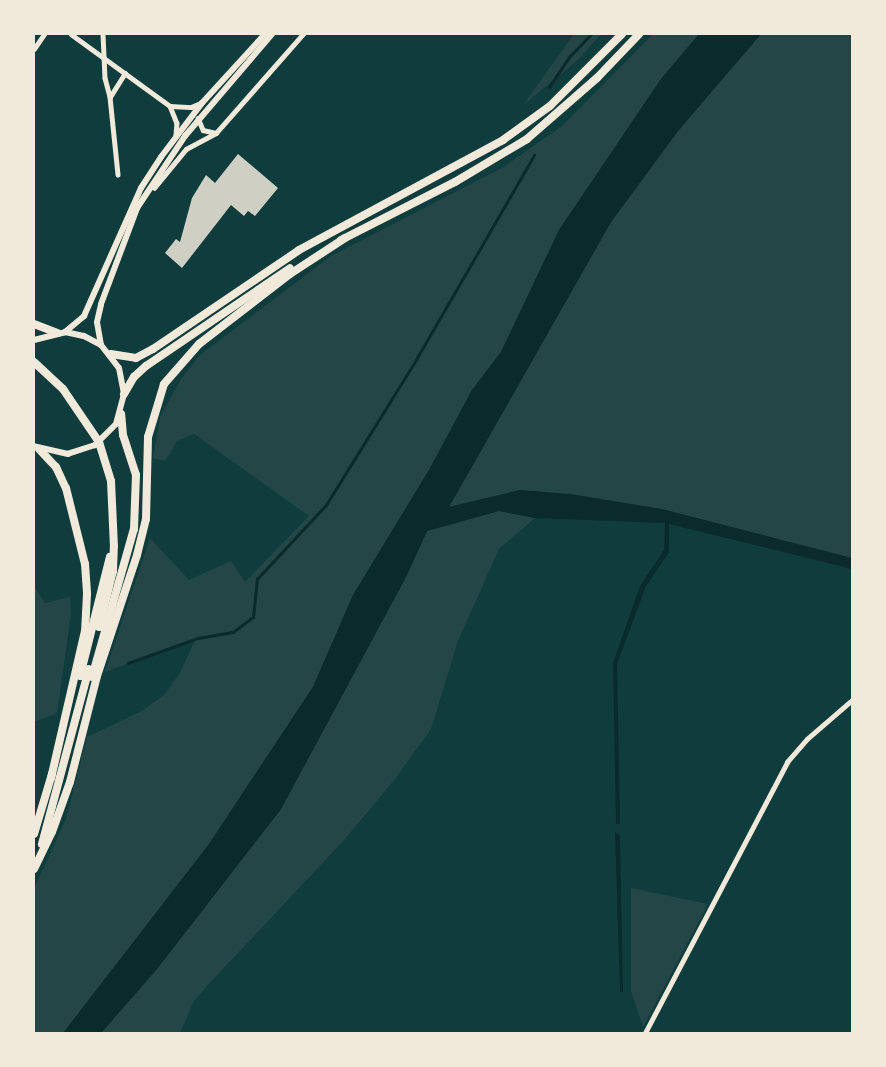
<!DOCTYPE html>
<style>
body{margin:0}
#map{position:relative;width:886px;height:1067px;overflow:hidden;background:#0f3d3e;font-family:Poppins,sans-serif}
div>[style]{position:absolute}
.green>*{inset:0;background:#244646}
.water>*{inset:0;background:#0a2a2b}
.stream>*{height:2.5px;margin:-1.25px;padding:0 1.25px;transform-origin:1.25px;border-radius:1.25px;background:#0a2a2b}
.building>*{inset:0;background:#cfcfc3}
.minor>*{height:4.5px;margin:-2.25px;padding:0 2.25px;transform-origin:2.25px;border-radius:2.25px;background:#f1e9da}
.secondary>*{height:6px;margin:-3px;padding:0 3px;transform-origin:3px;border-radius:3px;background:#f1e9da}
.primary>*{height:8px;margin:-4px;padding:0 4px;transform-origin:4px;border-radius:4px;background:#f1e9da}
.trunk>*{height:8px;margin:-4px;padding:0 4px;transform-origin:4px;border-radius:4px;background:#f1e9da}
span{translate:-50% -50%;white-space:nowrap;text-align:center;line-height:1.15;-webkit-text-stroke:4px #f1e9da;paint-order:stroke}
.frame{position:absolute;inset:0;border:35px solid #f1e9da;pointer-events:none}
</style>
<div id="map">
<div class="green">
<i style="clip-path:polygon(574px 34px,601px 34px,577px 61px,523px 105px)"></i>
<i style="clip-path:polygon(653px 34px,699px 34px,661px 79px,559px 230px,501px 352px,472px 390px,429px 470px,353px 595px,313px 687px,209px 844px,70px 1025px,63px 1033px,34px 1033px,34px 889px,66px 819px,87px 737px,142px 711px,164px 695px,180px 673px,196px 638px,105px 672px,150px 538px,189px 580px,231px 561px,245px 582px,309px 516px,194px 434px,177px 441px,165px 461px,153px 458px,160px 417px,181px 379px,200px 355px,331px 256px,502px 168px,562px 126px)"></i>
<i style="clip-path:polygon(761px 34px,852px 34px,852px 558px,520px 490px,449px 507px,611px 222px,678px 131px)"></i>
<i style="clip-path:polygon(499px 511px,535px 518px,499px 549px,458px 641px,431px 729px,395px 779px,345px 839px,206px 987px,194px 1001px,180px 1033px,101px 1033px,157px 969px,281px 809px,406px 577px,427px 531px)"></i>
<i style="clip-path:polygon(34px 586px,45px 603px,70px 597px,71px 614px,57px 713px,34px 722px)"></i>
<i style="clip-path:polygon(631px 888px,708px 904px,643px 1027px,631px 991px)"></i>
</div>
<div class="water">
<i style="clip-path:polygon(699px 34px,761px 34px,678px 131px,611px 222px,449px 507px,520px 490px,570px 494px,662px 509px,852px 558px,852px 569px,669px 524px,669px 552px,646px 586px,617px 664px,620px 824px,616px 824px,613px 663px,640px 586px,664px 550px,665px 523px,535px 518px,499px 511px,427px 531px,406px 577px,281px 809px,157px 969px,101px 1033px,63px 1033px,209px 844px,313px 687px,353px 595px,429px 470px,472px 390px,501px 352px,559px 230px,661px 79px)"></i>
<i style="clip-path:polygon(615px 832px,620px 836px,623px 992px,620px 992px)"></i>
</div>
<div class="stream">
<i style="left:549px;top:87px;width:36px;rotate:-56deg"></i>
<i style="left:569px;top:57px;width:32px;rotate:-46deg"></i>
<i style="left:128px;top:663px;width:74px;rotate:-19.7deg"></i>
<i style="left:198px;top:638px;width:36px;rotate:-10deg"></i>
<i style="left:233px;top:632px;width:25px;rotate:-37deg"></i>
<i style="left:253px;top:617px;width:38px;rotate:-84deg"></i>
<i style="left:257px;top:579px;width:101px;rotate:-47deg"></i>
<i style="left:326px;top:505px;width:173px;rotate:-58.2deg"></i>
<i style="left:417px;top:358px;width:234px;rotate:-60deg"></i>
</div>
<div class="building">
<i style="clip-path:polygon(238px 154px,278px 188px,255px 216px,248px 211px,244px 216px,231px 205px,182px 268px,165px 253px,176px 239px,180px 242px,192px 198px,206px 175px,215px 183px)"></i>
</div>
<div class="minor">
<i style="left:71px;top:34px;width:122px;rotate:36deg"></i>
<i style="left:170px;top:106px;width:18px;rotate:68deg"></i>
<i style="left:177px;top:123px;width:12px;rotate:95deg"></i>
<i style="left:103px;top:34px;width:44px;rotate:87.4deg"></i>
<i style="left:105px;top:78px;width:20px;rotate:75deg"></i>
<i style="left:110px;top:97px;width:78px;rotate:84.1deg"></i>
<i style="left:34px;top:49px;width:18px;rotate:-56deg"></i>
<i style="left:110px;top:97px;width:28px;rotate:-58deg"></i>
<i style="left:170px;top:106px;width:21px;rotate:3deg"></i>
<i style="left:191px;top:107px;width:11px;rotate:-22deg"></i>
<i style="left:198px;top:118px;width:13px;rotate:67deg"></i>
<i style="left:203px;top:130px;width:13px;rotate:13deg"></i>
<i style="left:154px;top:188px;width:50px;rotate:-50.6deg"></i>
<i style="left:186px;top:149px;width:34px;rotate:-28deg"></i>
<i style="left:216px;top:133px;width:132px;rotate:-48.7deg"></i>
<i style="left:645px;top:1033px;width:306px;rotate:-62.3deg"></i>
<i style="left:787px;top:762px;width:30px;rotate:-49deg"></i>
<i style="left:807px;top:739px;width:60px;rotate:-40.9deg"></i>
</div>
<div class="secondary">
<i style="left:65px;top:332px;width:25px;rotate:-40deg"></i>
<i style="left:84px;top:316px;width:140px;rotate:-66deg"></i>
<i style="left:141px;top:188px;width:37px;rotate:-57deg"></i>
<i style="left:161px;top:157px;width:68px;rotate:-52.8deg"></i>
<i style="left:202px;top:103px;width:93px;rotate:-47.6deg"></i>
<i style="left:34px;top:340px;width:32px;rotate:-14deg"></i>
<i style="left:65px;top:332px;width:19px;rotate:12deg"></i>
<i style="left:84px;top:336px;width:19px;rotate:28deg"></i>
<i style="left:101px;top:345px;width:29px;rotate:52deg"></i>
<i style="left:119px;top:368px;width:26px;rotate:79deg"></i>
<i style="left:124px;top:394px;width:31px;rotate:105deg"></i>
<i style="left:116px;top:424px;width:30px;rotate:135deg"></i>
<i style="left:95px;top:445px;width:28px;rotate:162deg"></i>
<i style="left:68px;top:454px;width:35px;rotate:-167deg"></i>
<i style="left:101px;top:345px;width:23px;rotate:-100deg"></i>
<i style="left:97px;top:322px;width:18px;rotate:-77deg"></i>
<i style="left:101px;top:304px;width:103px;rotate:-69.4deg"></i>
<i style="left:137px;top:208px;width:87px;rotate:-56.3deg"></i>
<i style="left:185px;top:136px;width:134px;rotate:-49.5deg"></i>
</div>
<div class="primary">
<i style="left:34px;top:324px;width:25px;rotate:21deg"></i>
<i style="left:34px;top:362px;width:40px;rotate:43deg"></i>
<i style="left:63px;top:389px;width:64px;rotate:55.8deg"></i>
<i style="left:99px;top:442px;width:41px;rotate:72.9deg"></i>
<i style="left:111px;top:481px;width:65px;rotate:87.4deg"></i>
</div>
<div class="trunk">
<i style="left:341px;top:240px;width:128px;rotate:-27deg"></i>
<i style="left:455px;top:182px;width:84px;rotate:-30.8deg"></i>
<i style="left:527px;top:139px;width:93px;rotate:-41.1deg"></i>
<i style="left:597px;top:78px;width:61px;rotate:-46.3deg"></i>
<i style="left:111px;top:354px;width:25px;rotate:9deg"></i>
<i style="left:136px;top:358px;width:19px;rotate:-28deg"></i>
<i style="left:153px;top:349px;width:176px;rotate:-34.1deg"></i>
<i style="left:299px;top:250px;width:232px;rotate:-28.3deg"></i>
<i style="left:503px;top:140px;width:58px;rotate:-35.9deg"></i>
<i style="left:550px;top:106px;width:102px;rotate:-45deg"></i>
<i style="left:124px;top:394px;width:20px;rotate:-60deg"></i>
<i style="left:134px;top:377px;width:16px;rotate:-43deg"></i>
<i style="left:146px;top:366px;width:174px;rotate:-34.2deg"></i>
<i style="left:39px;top:449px;width:25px;rotate:47deg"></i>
<i style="left:56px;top:467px;width:23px;rotate:65deg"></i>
<i style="left:66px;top:488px;width:78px;rotate:76deg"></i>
<i style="left:85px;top:564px;width:30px;rotate:86deg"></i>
<i style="left:87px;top:594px;width:37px;rotate:93deg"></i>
<i style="left:85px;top:631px;width:151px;rotate:103deg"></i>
<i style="left:99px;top:627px;width:58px;rotate:-76deg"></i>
<i style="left:113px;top:571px;width:25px;rotate:-88deg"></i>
<i style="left:80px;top:676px;width:123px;rotate:-75.9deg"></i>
<i style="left:92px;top:677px;width:154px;rotate:-74.2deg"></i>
<i style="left:134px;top:529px;width:54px;rotate:-87.9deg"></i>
<i style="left:136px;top:475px;width:42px;rotate:-108deg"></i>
<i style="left:123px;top:435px;width:21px;rotate:-95deg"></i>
<i style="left:34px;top:834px;width:63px;rotate:-73.3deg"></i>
<i style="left:42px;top:844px;width:181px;rotate:-75deg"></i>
<i style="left:34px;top:869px;width:41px;rotate:-64.1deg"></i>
<i style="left:52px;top:832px;width:53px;rotate:-70.2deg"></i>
<i style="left:70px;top:782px;width:109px;rotate:-75.7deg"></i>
<i style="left:97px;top:676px;width:127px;rotate:-71.7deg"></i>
<i style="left:137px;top:555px;width:37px;rotate:-76deg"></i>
<i style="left:146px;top:519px;width:82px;rotate:-88.6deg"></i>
<i style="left:148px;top:437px;width:55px;rotate:-73.2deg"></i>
<i style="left:164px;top:384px;width:53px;rotate:-48.8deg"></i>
<i style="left:199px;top:344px;width:115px;rotate:-37.6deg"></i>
<i style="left:290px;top:274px;width:66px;rotate:-33.2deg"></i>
</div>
<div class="frame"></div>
</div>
